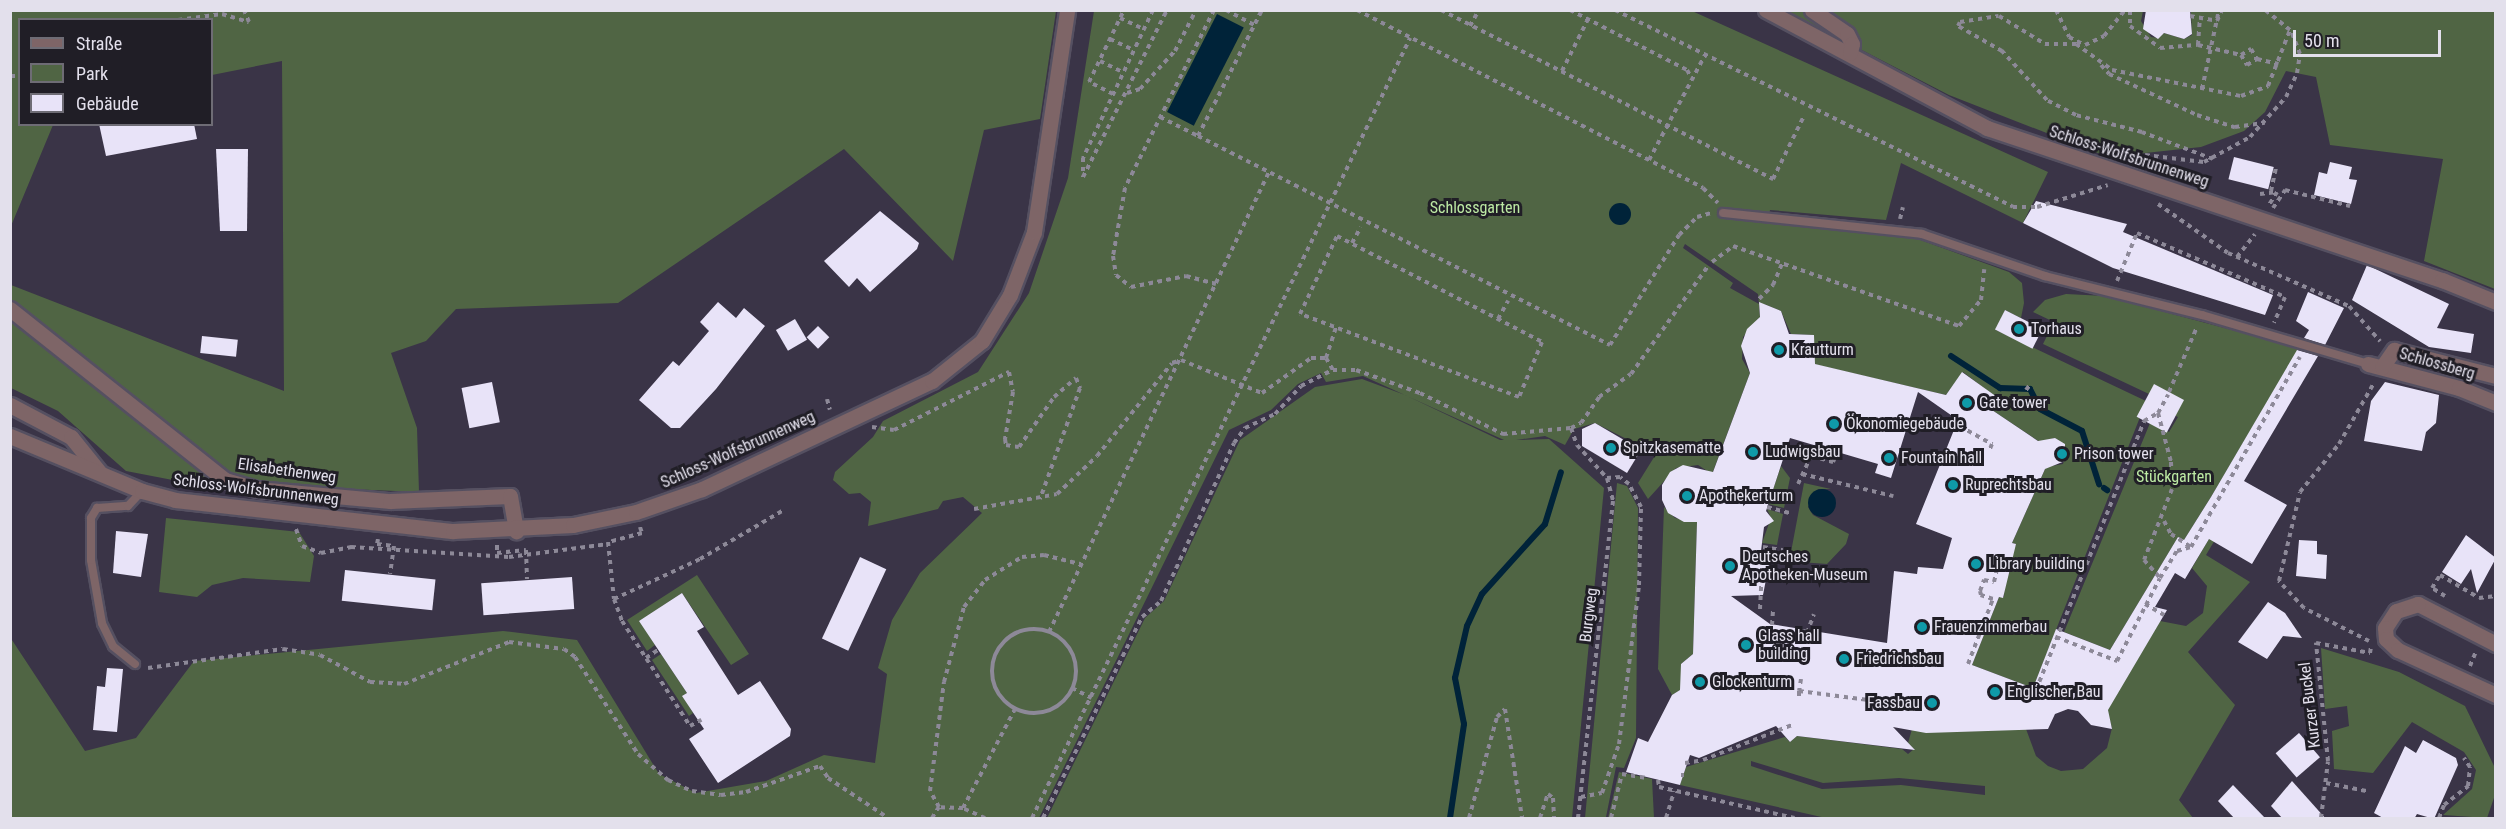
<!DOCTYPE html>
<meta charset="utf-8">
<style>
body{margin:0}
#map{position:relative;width:2506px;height:829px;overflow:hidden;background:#3a3447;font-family:"Roboto Condensed",sans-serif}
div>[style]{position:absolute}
.green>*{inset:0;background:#506544}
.water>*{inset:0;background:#002339;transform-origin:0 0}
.round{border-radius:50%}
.stream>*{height:6px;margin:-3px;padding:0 3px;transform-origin:3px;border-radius:3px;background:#002339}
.building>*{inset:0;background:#e8e3f8;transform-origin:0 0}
.path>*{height:4px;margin-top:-2px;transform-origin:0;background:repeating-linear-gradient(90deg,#8d8998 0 4.5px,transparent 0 9px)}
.path>.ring{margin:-2px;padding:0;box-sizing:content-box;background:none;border:4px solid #8d8998;border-radius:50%}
.roads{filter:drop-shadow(2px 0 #555061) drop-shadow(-2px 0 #555061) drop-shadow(0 2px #555061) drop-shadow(0 -2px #555061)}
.lane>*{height:8px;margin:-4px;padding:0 4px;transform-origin:4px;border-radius:4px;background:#7e6567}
.street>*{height:15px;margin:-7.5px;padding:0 7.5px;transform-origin:7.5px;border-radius:7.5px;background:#7e6567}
.dots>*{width:16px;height:16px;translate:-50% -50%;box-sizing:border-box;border:3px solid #201e26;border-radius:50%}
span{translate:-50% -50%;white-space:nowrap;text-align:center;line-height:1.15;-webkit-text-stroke:6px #201e26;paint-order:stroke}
.street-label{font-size:16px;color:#e3e0ec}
.park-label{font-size:16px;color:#bdeaa4}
.poi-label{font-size:16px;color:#e3e0ec}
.left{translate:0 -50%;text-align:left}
.right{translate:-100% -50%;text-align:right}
.frame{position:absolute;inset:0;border:12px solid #e3e0ec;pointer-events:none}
.legend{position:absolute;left:18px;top:18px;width:195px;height:108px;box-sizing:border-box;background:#201e26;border:2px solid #6e6c75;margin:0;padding:8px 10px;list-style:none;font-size:18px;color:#e3e0ec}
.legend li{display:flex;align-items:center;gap:12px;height:30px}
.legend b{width:30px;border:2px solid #6e6c75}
.scale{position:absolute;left:2293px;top:30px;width:148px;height:27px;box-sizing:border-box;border:3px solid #e3e0ec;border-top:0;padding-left:8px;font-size:18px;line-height:21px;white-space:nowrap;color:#e3e0ec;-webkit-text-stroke:4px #201e26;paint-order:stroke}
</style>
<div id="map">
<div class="green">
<i style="clip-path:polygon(11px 11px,1056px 11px,1040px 119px,984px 130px,953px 261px,844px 149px,618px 303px,456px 309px,426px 341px,391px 353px,417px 428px,419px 492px,183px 482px,126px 471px,58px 411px,11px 388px,11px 285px,284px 391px,282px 61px,212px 75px,212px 20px,20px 20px,20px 124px,53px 125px,11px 226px)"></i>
<i style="clip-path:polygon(evenodd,1094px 11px,1692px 11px,2048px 172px,2023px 223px,1901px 163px,1886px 220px,1770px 210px,1767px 223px,1864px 229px,1915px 238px,2009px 272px,2022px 283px,2024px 303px,2021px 318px,2005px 310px,1996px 330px,2146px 401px,2149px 394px,2043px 344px,2054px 322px,2033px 312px,2045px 300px,2066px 294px,2105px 296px,2299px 348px,2211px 497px,2184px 540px,2178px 537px,2110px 650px,2064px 632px,2150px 423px,2169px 432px,2178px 417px,2146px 402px,2033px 688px,1972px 665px,1999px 597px,2004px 597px,2005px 572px,2009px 574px,2011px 567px,2006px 566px,2016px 544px,2012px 543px,2046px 467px,2063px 464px,2067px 449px,2055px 438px,2040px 442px,1989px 408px,1996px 397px,1963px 372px,1946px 395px,1813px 364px,1813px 335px,1791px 334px,1781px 311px,1764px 304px,1759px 305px,1760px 317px,1743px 337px,1742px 359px,1750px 373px,1712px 474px,1698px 465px,1676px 468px,1648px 499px,1638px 483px,1656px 454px,1595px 423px,1574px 429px,1565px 445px,1545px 436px,1516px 440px,1549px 439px,1604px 488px,1572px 818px,1047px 818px,1145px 618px,1164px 601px,1240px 440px,1315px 387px,1362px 379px,1405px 395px,1500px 440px,1504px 440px,1363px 376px,1326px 382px,1321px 373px,1298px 384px,1271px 410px,1229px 430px,1039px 818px,11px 818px,10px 637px,85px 751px,136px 738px,194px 661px,503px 631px,577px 640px,659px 774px,696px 793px,766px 781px,824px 755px,875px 763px,887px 674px,878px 668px,892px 620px,920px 573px,982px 513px,963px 497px,943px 501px,938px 509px,868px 526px,871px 502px,860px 493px,849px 494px,833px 480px,835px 472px,873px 437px,883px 421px,978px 372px,1029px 293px,1068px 178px,1094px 11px,1685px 244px,1758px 294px,1759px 304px,1730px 288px,1733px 283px,1683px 248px,1685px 244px)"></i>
<i style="clip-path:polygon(1786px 11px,2143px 11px,2141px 21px,2151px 37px,2158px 38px,2164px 33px,2184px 39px,2192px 35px,2191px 12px,2198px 11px,2495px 11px,2495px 289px,2424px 261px,2443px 159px,2330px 145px,2316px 77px,2286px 71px,2265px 112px,2244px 131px,2201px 147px,2108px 157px,1949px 95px)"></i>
<i style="clip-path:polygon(1781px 466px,1790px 478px,1784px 508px,1768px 504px)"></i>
<i style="clip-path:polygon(1617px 483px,1627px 486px,1638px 508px,1636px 738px,1624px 768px,1616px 767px,1606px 817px,1585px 818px)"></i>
<i style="clip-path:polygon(1804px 483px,1831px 489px,1818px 489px,1808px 507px,1813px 515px,1849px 534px,1846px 544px,1827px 564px,1800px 562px,1791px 552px)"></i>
<i style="clip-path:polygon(1664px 507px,1675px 518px,1697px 522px,1693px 654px,1681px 664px,1681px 690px,1672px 695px,1658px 669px)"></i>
<i style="clip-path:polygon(1767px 509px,1783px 514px,1777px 545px,1762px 543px,1771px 518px)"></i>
<i style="clip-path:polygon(166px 518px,299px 532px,314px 556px,310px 582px,243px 578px,212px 585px,197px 597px,159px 592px)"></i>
<i style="clip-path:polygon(evenodd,2217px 525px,2222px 528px,2206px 555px,2250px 582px,2188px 652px,2235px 705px,2179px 800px,2193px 818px,1826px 818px,1680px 785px,1686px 767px,1785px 737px,1790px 742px,1797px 736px,1902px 749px,1908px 754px,1914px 749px,1908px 743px,1912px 729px,2026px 729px,2036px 756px,2048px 766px,2061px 771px,2083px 769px,2107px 748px,2112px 728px,2107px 710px,2160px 621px,2186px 626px,2203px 613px,2207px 586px,2192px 568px,2217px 525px,1751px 761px,1823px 783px,1899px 778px,1985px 786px,1985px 795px,1901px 785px,1822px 789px,1751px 766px,1751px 761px)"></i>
<i style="clip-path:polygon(697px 575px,749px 654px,731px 665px,682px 593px,640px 621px,655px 645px,647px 651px,627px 620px)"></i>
<i style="clip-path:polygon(2321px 648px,2399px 672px,2465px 706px,2495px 768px,2495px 795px,2487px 818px,2443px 815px,2472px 789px,2476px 770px,2464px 752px,2412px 722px,2373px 773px,2334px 769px,2332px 731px,2349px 726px,2347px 706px,2325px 709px)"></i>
<i style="clip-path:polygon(661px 654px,687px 693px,683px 696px,693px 713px,689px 716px,652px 660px)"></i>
<i style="clip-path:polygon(1619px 772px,1652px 779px,1654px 818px,1608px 818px)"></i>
</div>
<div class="water">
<i style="left:1217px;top:14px;width:30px;height:110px;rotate:27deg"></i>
<i class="round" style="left:1609px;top:203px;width:22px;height:22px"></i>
<i class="round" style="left:1808px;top:489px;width:28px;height:28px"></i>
</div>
<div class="stream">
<i style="left:1951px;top:356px;width:59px;rotate:33.1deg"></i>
<i style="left:2000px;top:388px;width:30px;rotate:2deg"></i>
<i style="left:2030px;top:389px;width:22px;rotate:63deg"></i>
<i style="left:2040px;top:409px;width:47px;rotate:27.6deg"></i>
<i style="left:2082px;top:431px;width:56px;rotate:72.2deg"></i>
<i style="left:2104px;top:488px;width:4px;rotate:34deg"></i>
<i style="left:1450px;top:818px;width:95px;rotate:-81.5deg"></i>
<i style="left:1464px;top:724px;width:47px;rotate:-101.1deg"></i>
<i style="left:1455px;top:678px;width:53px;rotate:-77deg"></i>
<i style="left:1467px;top:626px;width:35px;rotate:-65deg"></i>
<i style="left:1482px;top:594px;width:94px;rotate:-48deg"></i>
<i style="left:1545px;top:524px;width:54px;rotate:-72.9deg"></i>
</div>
<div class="building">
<i style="clip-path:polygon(2146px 10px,2190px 10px,2192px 34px,2184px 39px,2164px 33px,2158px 39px,2143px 29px)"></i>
<i style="clip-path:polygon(99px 124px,194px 124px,197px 139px,106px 156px)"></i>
<i style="clip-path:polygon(216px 149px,248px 149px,247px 231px,220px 231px)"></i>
<i style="left:2234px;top:157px;width:41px;height:23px;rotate:14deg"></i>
<i style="clip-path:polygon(2330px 162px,2352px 167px,2349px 179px,2357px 180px,2351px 204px,2314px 195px,2319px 172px,2327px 174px)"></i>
<i style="clip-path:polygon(2036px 201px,2127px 224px,2123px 232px,2273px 295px,2265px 315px,2113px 268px,2023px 223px)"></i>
<i style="clip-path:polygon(880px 211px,919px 243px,917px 249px,870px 292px,857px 278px,849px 287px,824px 261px)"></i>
<i style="clip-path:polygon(2367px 265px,2449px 304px,2437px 328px,2474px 334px,2471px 353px,2429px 347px,2352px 300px)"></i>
<i style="clip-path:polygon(2308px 292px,2344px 308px,2325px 345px,2304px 338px,2309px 330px,2296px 321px)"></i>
<i style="clip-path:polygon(718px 302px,736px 318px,744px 308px,765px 326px,716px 389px,680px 428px,671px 428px,639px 400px,673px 361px,679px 366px,709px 331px,700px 322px)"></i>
<i style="clip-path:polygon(evenodd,1759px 302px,1781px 311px,1789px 334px,1814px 335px,1815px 364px,1946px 395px,1962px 372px,1997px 397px,1989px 408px,2038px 441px,2055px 438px,2065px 444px,2065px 461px,2045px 469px,2012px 543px,2016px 544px,2003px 598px,1999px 597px,1972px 665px,2033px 688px,2056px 629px,2110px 650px,2178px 537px,2184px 540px,2211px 497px,2297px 350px,2318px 356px,2244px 481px,2287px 505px,2252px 564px,2209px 539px,2185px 579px,2175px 573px,2155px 607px,2167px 610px,2108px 710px,2112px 729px,2091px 725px,2078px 711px,2068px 709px,2055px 714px,2048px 729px,1926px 733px,1893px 727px,1915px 750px,1797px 736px,1790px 742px,1776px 726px,1699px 758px,1690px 755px,1680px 785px,1626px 772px,1638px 738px,1648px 742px,1672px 695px,1680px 690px,1681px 664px,1693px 654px,1697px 522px,1684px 522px,1668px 513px,1662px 500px,1662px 485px,1670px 472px,1683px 465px,1713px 472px,1750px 373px,1741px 346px,1747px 329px,1760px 317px,1759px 302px,1918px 392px,1958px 420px,1916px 524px,1952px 538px,1943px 569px,1918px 567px,1917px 574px,1894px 571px,1887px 643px,1770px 624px,1731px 596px,1763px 595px,1769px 564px,1765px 564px,1766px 551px,1761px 551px,1764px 527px,1774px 521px,1766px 511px,1790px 438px,1878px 464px,1875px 473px,1891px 478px,1918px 392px)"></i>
<i style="left:2005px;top:310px;width:42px;height:22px;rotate:27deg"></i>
<i style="left:795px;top:319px;width:24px;height:22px;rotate:60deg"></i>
<i style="left:818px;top:326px;width:16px;height:16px;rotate:45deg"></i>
<i style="left:202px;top:336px;width:36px;height:17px;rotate:6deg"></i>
<i style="left:492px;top:382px;width:41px;height:31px;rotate:79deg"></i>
<i style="clip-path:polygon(2385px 382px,2439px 395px,2436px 423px,2426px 432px,2422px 451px,2364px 441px,2371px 401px)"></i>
<i style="left:2154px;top:384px;width:34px;height:37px;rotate:28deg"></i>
<i style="clip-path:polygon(1595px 423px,1641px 450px,1627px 473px,1582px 446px,1582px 429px)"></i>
<i style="clip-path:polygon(116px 531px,148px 534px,141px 577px,113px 573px)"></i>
<i style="clip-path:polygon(2466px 535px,2496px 558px,2477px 593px,2471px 569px,2461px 584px,2442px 572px)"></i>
<i style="clip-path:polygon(2299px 540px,2317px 541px,2317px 554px,2327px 555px,2326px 579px,2296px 576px)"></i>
<i style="left:860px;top:557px;width:29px;height:90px;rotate:25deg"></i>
<i style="left:345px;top:570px;width:91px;height:31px;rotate:6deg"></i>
<i style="left:572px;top:577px;width:32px;height:91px;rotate:86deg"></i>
<i style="clip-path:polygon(682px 593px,704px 627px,697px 631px,738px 695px,760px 681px,791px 729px,790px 736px,718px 783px,689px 739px,704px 729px,682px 696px,687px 693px,639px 621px)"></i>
<i style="clip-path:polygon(2268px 602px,2285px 613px,2302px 638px,2283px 636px,2267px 659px,2238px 642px)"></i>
<i style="clip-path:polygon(107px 668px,123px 669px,117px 732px,93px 730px,97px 686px,105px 687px)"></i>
<i style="left:2299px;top:733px;width:32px;height:31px;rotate:49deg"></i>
<i style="clip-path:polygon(2423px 740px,2456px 758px,2458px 765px,2434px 819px,2417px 814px,2414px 819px,2385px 819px,2374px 813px,2405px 746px,2416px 753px)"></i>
<i style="clip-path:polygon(2292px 781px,2326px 819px,2283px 819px,2271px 806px)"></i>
<i style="clip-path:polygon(2233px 785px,2266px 819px,2235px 819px,2218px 801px)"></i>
</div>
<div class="path">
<i style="left:1153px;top:10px;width:164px;rotate:115.3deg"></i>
<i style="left:1083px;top:158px;width:19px;rotate:90deg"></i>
<i style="left:1083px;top:177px;width:187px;rotate:-63.3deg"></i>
<i style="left:1214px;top:10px;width:199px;rotate:116.6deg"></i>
<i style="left:1125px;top:188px;width:69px;rotate:100deg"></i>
<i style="left:1113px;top:256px;width:19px;rotate:81deg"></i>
<i style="left:1116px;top:275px;width:19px;rotate:39deg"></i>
<i style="left:1131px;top:287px;width:56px;rotate:-11.3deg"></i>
<i style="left:1186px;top:276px;width:31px;rotate:15deg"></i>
<i style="left:1226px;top:10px;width:32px;rotate:28deg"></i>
<i style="left:1357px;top:10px;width:389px;rotate:27.2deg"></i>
<i style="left:1703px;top:188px;width:21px;rotate:45deg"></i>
<i style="left:1441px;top:10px;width:373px;rotate:27deg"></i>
<i style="left:1773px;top:179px;width:68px;rotate:-63.8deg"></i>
<i style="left:1570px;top:10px;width:131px;rotate:27.1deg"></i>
<i style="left:1687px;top:70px;width:8px;rotate:60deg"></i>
<i style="left:1615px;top:10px;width:444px;rotate:26.3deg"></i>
<i style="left:2013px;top:207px;width:24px"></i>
<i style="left:2037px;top:207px;width:74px;rotate:-17.2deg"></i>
<i style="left:2056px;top:10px;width:30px;rotate:64deg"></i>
<i style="left:2069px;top:37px;width:18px;rotate:27deg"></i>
<i style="left:2085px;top:45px;width:21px;rotate:-25deg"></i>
<i style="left:2104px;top:36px;width:33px;rotate:-51deg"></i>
<i style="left:2130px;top:10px;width:16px;rotate:90deg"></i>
<i style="left:2130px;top:26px;width:37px;rotate:36deg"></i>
<i style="left:2160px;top:48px;width:38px;rotate:-5deg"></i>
<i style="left:2198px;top:45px;width:44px;rotate:13.1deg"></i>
<i style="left:2241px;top:55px;width:12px;rotate:59deg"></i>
<i style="left:2247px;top:65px;width:12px;rotate:-31deg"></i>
<i style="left:2257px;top:59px;width:22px;rotate:13deg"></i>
<i style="left:2190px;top:16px;width:27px;rotate:10deg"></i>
<i style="left:2217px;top:21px;width:12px;rotate:-66deg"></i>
<i style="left:1120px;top:18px;width:26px;rotate:25deg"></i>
<i style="left:178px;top:20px;width:44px;rotate:-7.8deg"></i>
<i style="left:222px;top:14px;width:28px;rotate:17deg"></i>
<i style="left:249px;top:22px;width:13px;rotate:-113deg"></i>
<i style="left:1470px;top:26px;width:18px;rotate:-61deg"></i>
<i style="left:1110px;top:39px;width:26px;rotate:25deg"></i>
<i style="left:2198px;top:45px;width:27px;rotate:-86deg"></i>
<i style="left:2241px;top:55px;width:12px;rotate:-31deg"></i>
<i style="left:2251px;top:49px;width:12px;rotate:59deg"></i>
<i style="left:1100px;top:61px;width:25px;rotate:26deg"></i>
<i style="left:2101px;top:65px;width:12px;rotate:48deg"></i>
<i style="left:2109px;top:74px;width:97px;rotate:25deg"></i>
<i style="left:2197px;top:115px;width:40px;rotate:18deg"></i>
<i style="left:2235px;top:127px;width:30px;rotate:-8deg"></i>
<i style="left:1562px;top:71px;width:58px;rotate:-63.4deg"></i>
<i style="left:10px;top:76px;width:10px"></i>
<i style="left:2202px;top:89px;width:81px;rotate:-77.9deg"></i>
<i style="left:1127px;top:93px;width:14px;rotate:-17deg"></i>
<i style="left:1140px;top:89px;width:52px;rotate:-47.4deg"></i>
<i style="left:1175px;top:51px;width:46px;rotate:-62.9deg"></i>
<i style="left:1113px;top:94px;width:27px;rotate:-153deg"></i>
<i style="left:1089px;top:82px;width:80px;rotate:-64.1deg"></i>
<i style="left:1160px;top:117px;width:42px;rotate:26.6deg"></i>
<i style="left:1198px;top:136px;width:141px;rotate:-63.1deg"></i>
<i style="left:1198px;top:136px;width:462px;rotate:26.9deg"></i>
<i style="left:1610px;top:345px;width:130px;rotate:-57.9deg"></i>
<i style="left:1679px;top:235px;width:25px;rotate:-45deg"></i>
<i style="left:1697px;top:217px;width:15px;rotate:-16deg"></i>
<i style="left:2213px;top:159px;width:76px;rotate:-159.2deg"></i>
<i style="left:2142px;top:132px;width:68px;rotate:-165.6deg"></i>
<i style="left:2076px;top:115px;width:33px;rotate:-153deg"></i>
<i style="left:2047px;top:100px;width:67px;rotate:-132.6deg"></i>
<i style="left:2002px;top:51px;width:51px;rotate:-150.4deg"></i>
<i style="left:1958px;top:26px;width:4px;rotate:-63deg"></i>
<i style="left:1960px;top:22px;width:39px;rotate:-9deg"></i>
<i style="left:1999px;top:16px;width:54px;rotate:31.3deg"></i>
<i style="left:2045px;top:44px;width:31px"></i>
<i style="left:2076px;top:44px;width:44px;rotate:35.8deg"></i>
<i style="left:2112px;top:70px;width:132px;rotate:11.4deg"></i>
<i style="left:2241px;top:96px;width:29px;rotate:-20deg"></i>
<i style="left:2268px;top:86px;width:60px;rotate:-68.6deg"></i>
<i style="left:2290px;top:30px;width:32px;rotate:-141deg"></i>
<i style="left:1649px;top:160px;width:119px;rotate:-61.9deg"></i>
<i style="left:2142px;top:162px;width:8px;rotate:-67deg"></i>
<i style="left:2145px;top:155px;width:59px;rotate:6.8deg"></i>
<i style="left:2204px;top:162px;width:52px;rotate:-28.5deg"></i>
<i style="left:2250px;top:137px;width:54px;rotate:-48deg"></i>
<i style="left:2286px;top:97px;width:26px;rotate:-65deg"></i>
<i style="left:2297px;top:73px;width:19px;rotate:-81deg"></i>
<i style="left:2300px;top:54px;width:26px;rotate:-111deg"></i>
<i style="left:2271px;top:191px;width:24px;rotate:-78deg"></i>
<i style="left:2260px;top:194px;width:17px;rotate:-7deg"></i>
<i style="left:2277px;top:192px;width:15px;rotate:122deg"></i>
<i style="left:2158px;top:204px;width:85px;rotate:35deg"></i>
<i style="left:2228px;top:253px;width:132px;rotate:23.7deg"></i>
<i style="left:2349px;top:306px;width:47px;rotate:48.5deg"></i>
<i style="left:2273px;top:208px;width:22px;rotate:-56deg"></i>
<i style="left:2285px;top:190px;width:67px;rotate:13.8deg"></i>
<i style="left:1900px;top:219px;width:12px;rotate:-76deg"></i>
<i style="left:1337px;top:236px;width:231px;rotate:27.3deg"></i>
<i style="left:1542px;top:342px;width:60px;rotate:112.7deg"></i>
<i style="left:1519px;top:397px;width:234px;rotate:-159.2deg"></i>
<i style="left:1300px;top:314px;width:86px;rotate:-64.6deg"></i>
<i style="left:1352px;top:243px;width:18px;rotate:-61deg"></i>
<i style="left:2237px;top:257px;width:29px;rotate:-52deg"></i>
<i style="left:1712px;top:262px;width:26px;rotate:-37deg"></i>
<i style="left:1733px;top:246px;width:240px;rotate:19.5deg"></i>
<i style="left:1959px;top:326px;width:34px;rotate:-50deg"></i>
<i style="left:1981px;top:300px;width:31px;rotate:-84deg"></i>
<i style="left:2117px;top:281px;width:52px;rotate:-67.4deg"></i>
<i style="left:2137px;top:233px;width:161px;rotate:23.4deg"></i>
<i style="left:2285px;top:297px;width:28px;rotate:113deg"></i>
<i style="left:1759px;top:299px;width:20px;rotate:-45deg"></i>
<i style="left:1773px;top:285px;width:26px;rotate:-67deg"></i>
<i style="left:1498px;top:319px;width:21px;rotate:-61deg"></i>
<i style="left:1326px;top:358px;width:32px;rotate:-72deg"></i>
<i style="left:2026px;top:390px;width:5px;rotate:-53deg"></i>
<i style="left:2169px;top:392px;width:71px;rotate:-66.7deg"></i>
<i style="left:827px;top:399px;width:11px;rotate:75deg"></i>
<i style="left:2158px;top:413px;width:51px;rotate:75.1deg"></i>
<i style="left:2171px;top:462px;width:27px;rotate:88deg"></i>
<i style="left:2172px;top:489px;width:76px;rotate:111.5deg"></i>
<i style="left:2144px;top:560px;width:24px;rotate:48deg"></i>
<i style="left:1952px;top:422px;width:46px;rotate:28.8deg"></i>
<i style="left:1992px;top:444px;width:8px;rotate:113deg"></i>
<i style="left:872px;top:427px;width:22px;rotate:8deg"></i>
<i style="left:894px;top:430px;width:129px;rotate:-26.8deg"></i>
<i style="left:1009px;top:372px;width:20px;rotate:79deg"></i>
<i style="left:1013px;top:392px;width:48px;rotate:99.7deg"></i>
<i style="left:1005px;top:439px;width:6px;rotate:81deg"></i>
<i style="left:1006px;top:445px;width:13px;rotate:9deg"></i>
<i style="left:1019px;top:447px;width:61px;rotate:-55deg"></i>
<i style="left:1054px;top:397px;width:29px;rotate:-41deg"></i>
<i style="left:1076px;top:378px;width:11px;rotate:68deg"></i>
<i style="left:1080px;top:388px;width:118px;rotate:109.8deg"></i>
<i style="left:1571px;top:428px;width:18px;rotate:71deg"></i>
<i style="left:1577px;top:445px;width:45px;rotate:47.7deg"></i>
<i style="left:1607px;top:478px;width:24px;rotate:75deg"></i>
<i style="left:1613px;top:501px;width:319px;rotate:96.3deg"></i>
<i style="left:1812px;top:456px;width:22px;rotate:16deg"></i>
<i style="left:1833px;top:462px;width:13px;rotate:-67deg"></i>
<i style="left:1802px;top:474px;width:94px;rotate:13.6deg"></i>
<i style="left:1798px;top:484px;width:45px;rotate:-65.1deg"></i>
<i style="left:1767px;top:507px;width:24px;rotate:15deg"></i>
<i style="left:974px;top:509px;width:84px;rotate:-10.2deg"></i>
<i style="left:1057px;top:494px;width:55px;rotate:-43.5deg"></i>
<i style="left:1097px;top:456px;width:119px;rotate:-51.1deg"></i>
<i style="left:1172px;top:363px;width:9px;rotate:-18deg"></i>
<i style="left:1181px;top:360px;width:87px;rotate:22.2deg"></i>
<i style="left:1262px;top:393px;width:60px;rotate:-35.5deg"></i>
<i style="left:1311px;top:358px;width:15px"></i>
<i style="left:1326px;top:358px;width:14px;rotate:60deg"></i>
<i style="left:2164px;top:521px;width:15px;rotate:62deg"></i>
<i style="left:2171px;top:534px;width:24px;rotate:33deg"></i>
<i style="left:640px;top:527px;width:6px;rotate:72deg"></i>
<i style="left:642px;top:533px;width:35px;rotate:165deg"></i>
<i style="left:608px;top:542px;width:57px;rotate:84deg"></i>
<i style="left:614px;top:599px;width:23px;rotate:70deg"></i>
<i style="left:622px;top:621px;width:125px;rotate:57.1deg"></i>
<i style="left:690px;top:726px;width:13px;rotate:-29deg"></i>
<i style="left:296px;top:529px;width:18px;rotate:71deg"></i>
<i style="left:302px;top:546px;width:20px;rotate:20deg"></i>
<i style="left:321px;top:553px;width:31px;rotate:-11deg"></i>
<i style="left:351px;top:547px;width:158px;rotate:3.6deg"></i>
<i style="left:509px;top:557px;width:100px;rotate:-7.5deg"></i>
<i style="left:378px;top:539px;width:5px;rotate:101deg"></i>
<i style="left:377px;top:544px;width:17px;rotate:7deg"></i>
<i style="left:394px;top:546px;width:28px;rotate:98deg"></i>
<i style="left:497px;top:545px;width:8px;rotate:90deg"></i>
<i style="left:497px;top:553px;width:29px;rotate:-6deg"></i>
<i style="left:526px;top:550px;width:29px;rotate:88deg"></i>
<i style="left:1768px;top:573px;width:26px;rotate:2deg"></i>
<i style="left:2445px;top:596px;width:15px;rotate:-148deg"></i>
<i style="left:2432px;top:588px;width:15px;rotate:-58deg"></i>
<i style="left:2440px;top:575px;width:45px;rotate:30.5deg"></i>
<i style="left:2479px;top:598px;width:17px;rotate:-7deg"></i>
<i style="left:614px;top:599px;width:95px;rotate:-24.9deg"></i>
<i style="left:700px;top:559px;width:97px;rotate:-30.3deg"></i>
<i style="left:2145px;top:604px;width:22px;rotate:30deg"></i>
<i style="left:1760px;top:609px;width:62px;rotate:-87.2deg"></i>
<i style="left:1763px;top:547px;width:20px;rotate:9deg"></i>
<i style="left:1772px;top:625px;width:14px;rotate:-86deg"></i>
<i class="ring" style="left:992px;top:629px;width:80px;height:80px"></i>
<i style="left:1049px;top:632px;width:510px;rotate:-64.44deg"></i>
<i style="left:1807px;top:633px;width:20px;rotate:-70deg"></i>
<i style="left:2056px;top:637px;width:66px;rotate:21.5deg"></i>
<i style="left:2117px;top:661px;width:93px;rotate:-62.6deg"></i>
<i style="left:2160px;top:578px;width:32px;rotate:-58deg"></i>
<i style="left:2177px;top:551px;width:15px;rotate:-16deg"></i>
<i style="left:2191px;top:547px;width:219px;rotate:-60.2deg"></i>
<i style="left:2369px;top:641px;width:73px;rotate:-153.1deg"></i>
<i style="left:2304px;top:608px;width:37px;rotate:-133deg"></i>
<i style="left:2279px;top:581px;width:91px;rotate:-76.7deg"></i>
<i style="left:2300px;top:492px;width:62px;rotate:-50.9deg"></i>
<i style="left:2339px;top:444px;width:70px;rotate:-60.2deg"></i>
<i style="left:646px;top:658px;width:14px;rotate:-34deg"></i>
<i style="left:1968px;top:664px;width:70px;rotate:-69deg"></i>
<i style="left:1993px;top:599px;width:13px;rotate:-162deg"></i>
<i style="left:1981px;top:595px;width:4px;rotate:-104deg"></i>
<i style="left:1980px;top:591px;width:12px;rotate:-70deg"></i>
<i style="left:1984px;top:580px;width:10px;rotate:11deg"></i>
<i style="left:1994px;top:582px;width:13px;rotate:-77deg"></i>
<i style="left:1997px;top:569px;width:5px;rotate:-158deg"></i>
<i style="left:2470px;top:666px;width:16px;rotate:-68deg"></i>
<i style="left:148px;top:668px;width:136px;rotate:-8deg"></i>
<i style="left:283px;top:649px;width:37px;rotate:9deg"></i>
<i style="left:320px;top:655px;width:57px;rotate:28.4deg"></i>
<i style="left:370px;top:682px;width:34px;rotate:3deg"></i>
<i style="left:404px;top:684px;width:113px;rotate:-21.8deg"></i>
<i style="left:509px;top:642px;width:55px;rotate:7.3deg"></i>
<i style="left:564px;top:649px;width:14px;rotate:36deg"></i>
<i style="left:575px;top:657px;width:116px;rotate:57deg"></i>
<i style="left:638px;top:754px;width:40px;rotate:41deg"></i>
<i style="left:668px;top:780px;width:26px;rotate:25deg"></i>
<i style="left:692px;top:791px;width:29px;rotate:8deg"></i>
<i style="left:721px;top:795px;width:25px;rotate:-7deg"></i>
<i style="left:746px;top:792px;width:78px;rotate:-19.4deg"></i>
<i style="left:820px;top:766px;width:14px;rotate:56deg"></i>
<i style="left:828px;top:778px;width:72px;rotate:33.7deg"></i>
<i style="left:1801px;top:679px;width:12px;rotate:99deg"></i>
<i style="left:1799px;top:691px;width:70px;rotate:7.4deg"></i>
<i style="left:1868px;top:700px;width:11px;rotate:34deg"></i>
<i style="left:1877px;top:706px;width:8px;rotate:76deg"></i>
<i style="left:1072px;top:688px;width:22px;rotate:27deg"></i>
<i style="left:2036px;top:690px;width:290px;rotate:-68.1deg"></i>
<i style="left:2144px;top:421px;width:16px;rotate:-30deg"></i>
<i style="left:2158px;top:413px;width:21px;rotate:-61deg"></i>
<i style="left:1799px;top:691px;width:8px;rotate:90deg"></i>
<i style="left:1685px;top:763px;width:18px;rotate:-9deg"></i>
<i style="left:1703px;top:760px;width:96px;rotate:-21.5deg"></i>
<i style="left:1681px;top:775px;width:3px"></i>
<i style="left:1658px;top:780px;width:7px;rotate:82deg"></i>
<i style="left:1659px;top:787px;width:139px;rotate:12.9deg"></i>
<i style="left:2326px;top:783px;width:41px;rotate:11.3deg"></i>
<i style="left:1581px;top:797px;width:21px;rotate:-11deg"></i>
<i style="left:1602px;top:793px;width:52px;rotate:-70.9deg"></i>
<i style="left:1619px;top:744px;width:160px;rotate:-82.8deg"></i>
<i style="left:1639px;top:585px;width:78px;rotate:-88.5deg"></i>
<i style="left:1641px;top:507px;width:26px;rotate:-118deg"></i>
<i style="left:1629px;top:484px;width:11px;rotate:-142deg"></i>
<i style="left:1620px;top:477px;width:13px;rotate:176deg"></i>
<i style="left:963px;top:808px;width:24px;rotate:-178deg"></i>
<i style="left:939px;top:807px;width:18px;rotate:-119deg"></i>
<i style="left:930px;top:791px;width:110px;rotate:-82.7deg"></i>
<i style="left:944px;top:682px;width:78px;rotate:-75.1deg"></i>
<i style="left:964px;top:607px;width:34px;rotate:-52deg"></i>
<i style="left:985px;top:580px;width:44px;rotate:-31.9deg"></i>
<i style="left:1022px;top:557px;width:22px;rotate:-5deg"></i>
<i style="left:1044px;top:555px;width:38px;rotate:14deg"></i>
<i style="left:932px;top:818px;width:13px;rotate:-58deg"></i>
<i style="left:985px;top:818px;width:24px;rotate:-156deg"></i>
<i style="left:963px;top:808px;width:112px;rotate:-62.3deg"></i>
<i style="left:1032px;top:818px;width:867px;rotate:-64.14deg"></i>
<i style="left:1043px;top:818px;width:224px;rotate:-63.8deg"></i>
<i style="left:1142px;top:617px;width:25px;rotate:-40deg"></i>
<i style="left:1161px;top:601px;width:174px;rotate:-65.2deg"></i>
<i style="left:1234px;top:443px;width:19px;rotate:-54deg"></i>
<i style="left:1245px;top:428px;width:33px;rotate:-25deg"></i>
<i style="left:1275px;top:414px;width:38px;rotate:-47deg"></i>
<i style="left:1301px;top:386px;width:36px;rotate:-27deg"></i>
<i style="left:1333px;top:370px;width:23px"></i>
<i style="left:1356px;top:370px;width:68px;rotate:19.8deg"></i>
<i style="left:1420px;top:393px;width:93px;rotate:26.3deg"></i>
<i style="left:1503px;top:434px;width:68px;rotate:-5deg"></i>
<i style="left:1571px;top:428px;width:11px;rotate:-27deg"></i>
<i style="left:1581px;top:423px;width:32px;rotate:-55deg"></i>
<i style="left:1599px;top:397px;width:39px;rotate:-36deg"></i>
<i style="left:1631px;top:374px;width:133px;rotate:-54.5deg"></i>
<i style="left:1469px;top:818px;width:105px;rotate:-74.5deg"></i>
<i style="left:1497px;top:717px;width:11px;rotate:-45deg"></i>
<i style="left:1505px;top:709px;width:110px;rotate:81.1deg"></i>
<i style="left:1540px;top:818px;width:25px;rotate:-72deg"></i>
<i style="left:1548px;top:794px;width:6px;rotate:39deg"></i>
<i style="left:1553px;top:798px;width:20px;rotate:87deg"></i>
<i style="left:1611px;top:818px;width:45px;rotate:-76deg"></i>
<i style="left:1622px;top:774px;width:25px;rotate:9deg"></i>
<i style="left:1666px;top:818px;width:28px;rotate:-73deg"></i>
<i style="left:2321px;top:818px;width:57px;rotate:-83deg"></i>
<i style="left:2328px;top:761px;width:119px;rotate:-95.8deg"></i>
<i style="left:2316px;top:643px;width:55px;rotate:10.5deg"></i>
<i style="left:2370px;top:653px;width:6px;rotate:-81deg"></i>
<i style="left:2439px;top:818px;width:14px;rotate:-69deg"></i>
<i style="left:2444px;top:805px;width:31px;rotate:-38deg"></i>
<i style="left:2468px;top:786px;width:19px;rotate:-84deg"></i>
<i style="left:2470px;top:767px;width:11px;rotate:-124deg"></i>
</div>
<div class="roads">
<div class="lane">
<i style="left:1723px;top:213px;width:200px;rotate:6deg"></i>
<i style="left:1922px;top:234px;width:130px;rotate:18.9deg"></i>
<i style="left:2045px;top:276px;width:162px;rotate:14deg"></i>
<i style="left:2202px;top:315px;width:173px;rotate:16.4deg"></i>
<i style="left:135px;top:664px;width:28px;rotate:-141deg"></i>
<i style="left:113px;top:646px;width:25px;rotate:-116deg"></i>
<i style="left:102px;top:623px;width:64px;rotate:-99.9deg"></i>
<i style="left:91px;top:560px;width:42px;rotate:-90deg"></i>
<i style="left:91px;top:518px;width:12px;rotate:-59deg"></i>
<i style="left:97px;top:508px;width:31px;rotate:-4deg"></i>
<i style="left:128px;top:506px;width:21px;rotate:-47deg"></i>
</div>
<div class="street">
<i style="left:1766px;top:10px;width:251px;rotate:28.1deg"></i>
<i style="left:1987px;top:128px;width:480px;rotate:18.5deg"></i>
<i style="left:2442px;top:280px;width:58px;rotate:22.2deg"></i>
<i style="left:1812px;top:10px;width:42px;rotate:34.4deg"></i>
<i style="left:1847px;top:34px;width:11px;rotate:63deg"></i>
<i style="left:1852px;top:44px;width:9px;rotate:103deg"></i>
<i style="left:10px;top:309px;width:275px;rotate:38.5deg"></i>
<i style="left:225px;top:480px;width:33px;rotate:16deg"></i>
<i style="left:257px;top:489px;width:134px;rotate:5.2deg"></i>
<i style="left:390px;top:501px;width:120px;rotate:-2.4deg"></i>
<i style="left:510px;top:496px;width:36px;rotate:80deg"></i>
<i style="left:2368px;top:364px;width:94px;rotate:14.8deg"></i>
<i style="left:2459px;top:388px;width:40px;rotate:22deg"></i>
<i style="left:2382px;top:367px;width:21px;rotate:-55deg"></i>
<i style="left:2394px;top:350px;width:105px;rotate:14.3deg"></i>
<i style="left:10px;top:405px;width:69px;rotate:27.7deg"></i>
<i style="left:71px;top:437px;width:46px;rotate:51.1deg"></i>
<i style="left:10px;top:436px;width:143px;rotate:22.6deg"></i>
<i style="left:142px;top:491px;width:34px;rotate:15deg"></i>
<i style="left:175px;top:500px;width:280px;rotate:6.4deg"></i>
<i style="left:453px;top:531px;width:120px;rotate:-2.9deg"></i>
<i style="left:573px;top:525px;width:64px;rotate:-11.7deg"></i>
<i style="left:636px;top:512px;width:70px;rotate:-19.2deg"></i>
<i style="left:702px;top:489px;width:254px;rotate:-25.2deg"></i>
<i style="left:932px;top:381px;width:64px;rotate:-38.7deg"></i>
<i style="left:982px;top:341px;width:54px;rotate:-58.7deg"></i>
<i style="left:1010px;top:295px;width:67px;rotate:-69.1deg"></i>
<i style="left:1034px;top:232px;width:224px;rotate:-81.5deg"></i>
<i style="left:2496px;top:644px;width:88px;rotate:-152.9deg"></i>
<i style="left:2418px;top:604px;width:23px;rotate:162deg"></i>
<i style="left:2396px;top:611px;width:20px;rotate:123deg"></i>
<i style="left:2385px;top:628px;width:11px;rotate:85deg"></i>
<i style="left:2386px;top:639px;width:16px;rotate:43deg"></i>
<i style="left:2398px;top:650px;width:108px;rotate:24.7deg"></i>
</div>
</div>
<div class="dots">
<i style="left:2019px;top:329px;background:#0f9aa8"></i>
<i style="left:1779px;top:350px;background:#0f9aa8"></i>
<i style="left:1967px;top:403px;background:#0f9aa8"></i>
<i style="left:1834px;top:424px;background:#0f9aa8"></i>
<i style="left:1611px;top:448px;background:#0f9aa8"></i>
<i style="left:1753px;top:452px;background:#0f9aa8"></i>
<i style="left:2062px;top:454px;background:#0f9aa8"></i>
<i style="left:1889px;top:458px;background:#0f9aa8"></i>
<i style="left:1953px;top:485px;background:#0f9aa8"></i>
<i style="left:1687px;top:496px;background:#0f9aa8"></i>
<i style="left:1976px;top:564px;background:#0f9aa8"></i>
<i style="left:1730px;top:566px;background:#0f9aa8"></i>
<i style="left:1922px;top:627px;background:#0f9aa8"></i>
<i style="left:1746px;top:645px;background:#0f9aa8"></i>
<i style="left:1844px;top:659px;background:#0f9aa8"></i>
<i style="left:1700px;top:682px;background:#0f9aa8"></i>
<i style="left:1995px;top:692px;background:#0f9aa8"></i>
<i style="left:1932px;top:703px;background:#0f9aa8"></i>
</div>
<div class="street-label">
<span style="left:2129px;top:157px;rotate:18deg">Schloss-Wolfsbrunnenweg</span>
<span style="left:2437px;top:364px;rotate:16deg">Schlossberg</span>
<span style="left:738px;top:450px;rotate:-24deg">Schloss-Wolfsbrunnenweg</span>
<span style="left:287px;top:471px;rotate:8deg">Elisabethenweg</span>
<span style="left:256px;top:490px;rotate:7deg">Schloss-Wolfsbrunnenweg</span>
<span style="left:1589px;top:615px;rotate:-83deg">Burgweg</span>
<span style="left:2310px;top:705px;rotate:-97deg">Kurzer Buckel</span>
</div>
<div class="park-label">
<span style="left:1475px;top:208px">Schlossgarten</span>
<span style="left:2174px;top:477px">Stückgarten</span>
</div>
<div class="poi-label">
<span class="left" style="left:2031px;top:329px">Torhaus</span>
<span class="left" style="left:1791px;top:350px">Krautturm</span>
<span class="left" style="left:1979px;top:403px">Gate tower</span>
<span class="left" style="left:1846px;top:424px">Ökonomiegebäude</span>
<span class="left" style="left:1623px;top:448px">Spitzkasematte</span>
<span class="left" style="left:1765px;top:452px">Ludwigsbau</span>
<span class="left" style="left:2074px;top:454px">Prison tower</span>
<span class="left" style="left:1901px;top:458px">Fountain hall</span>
<span class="left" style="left:1965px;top:485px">Ruprechtsbau</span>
<span class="left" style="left:1699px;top:496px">Apothekerturm</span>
<span class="left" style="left:1742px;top:566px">Deutsches<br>Apotheken-Museum</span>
<span class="left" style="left:1988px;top:564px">Library building</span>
<span class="left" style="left:1934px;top:627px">Frauenzimmerbau</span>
<span class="left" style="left:1758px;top:645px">Glass hall<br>building</span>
<span class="left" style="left:1856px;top:659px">Friedrichsbau</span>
<span class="left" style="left:1712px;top:682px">Glockenturm</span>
<span class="left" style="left:2007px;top:692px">Englischer Bau</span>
<span class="right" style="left:1920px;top:703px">Fassbau</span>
</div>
<div class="frame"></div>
<ul class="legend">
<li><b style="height:8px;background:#7e6567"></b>Straße</li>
<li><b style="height:16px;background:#506544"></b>Park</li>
<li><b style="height:16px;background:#e8e3f8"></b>Gebäude</li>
</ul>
<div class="scale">50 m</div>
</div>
